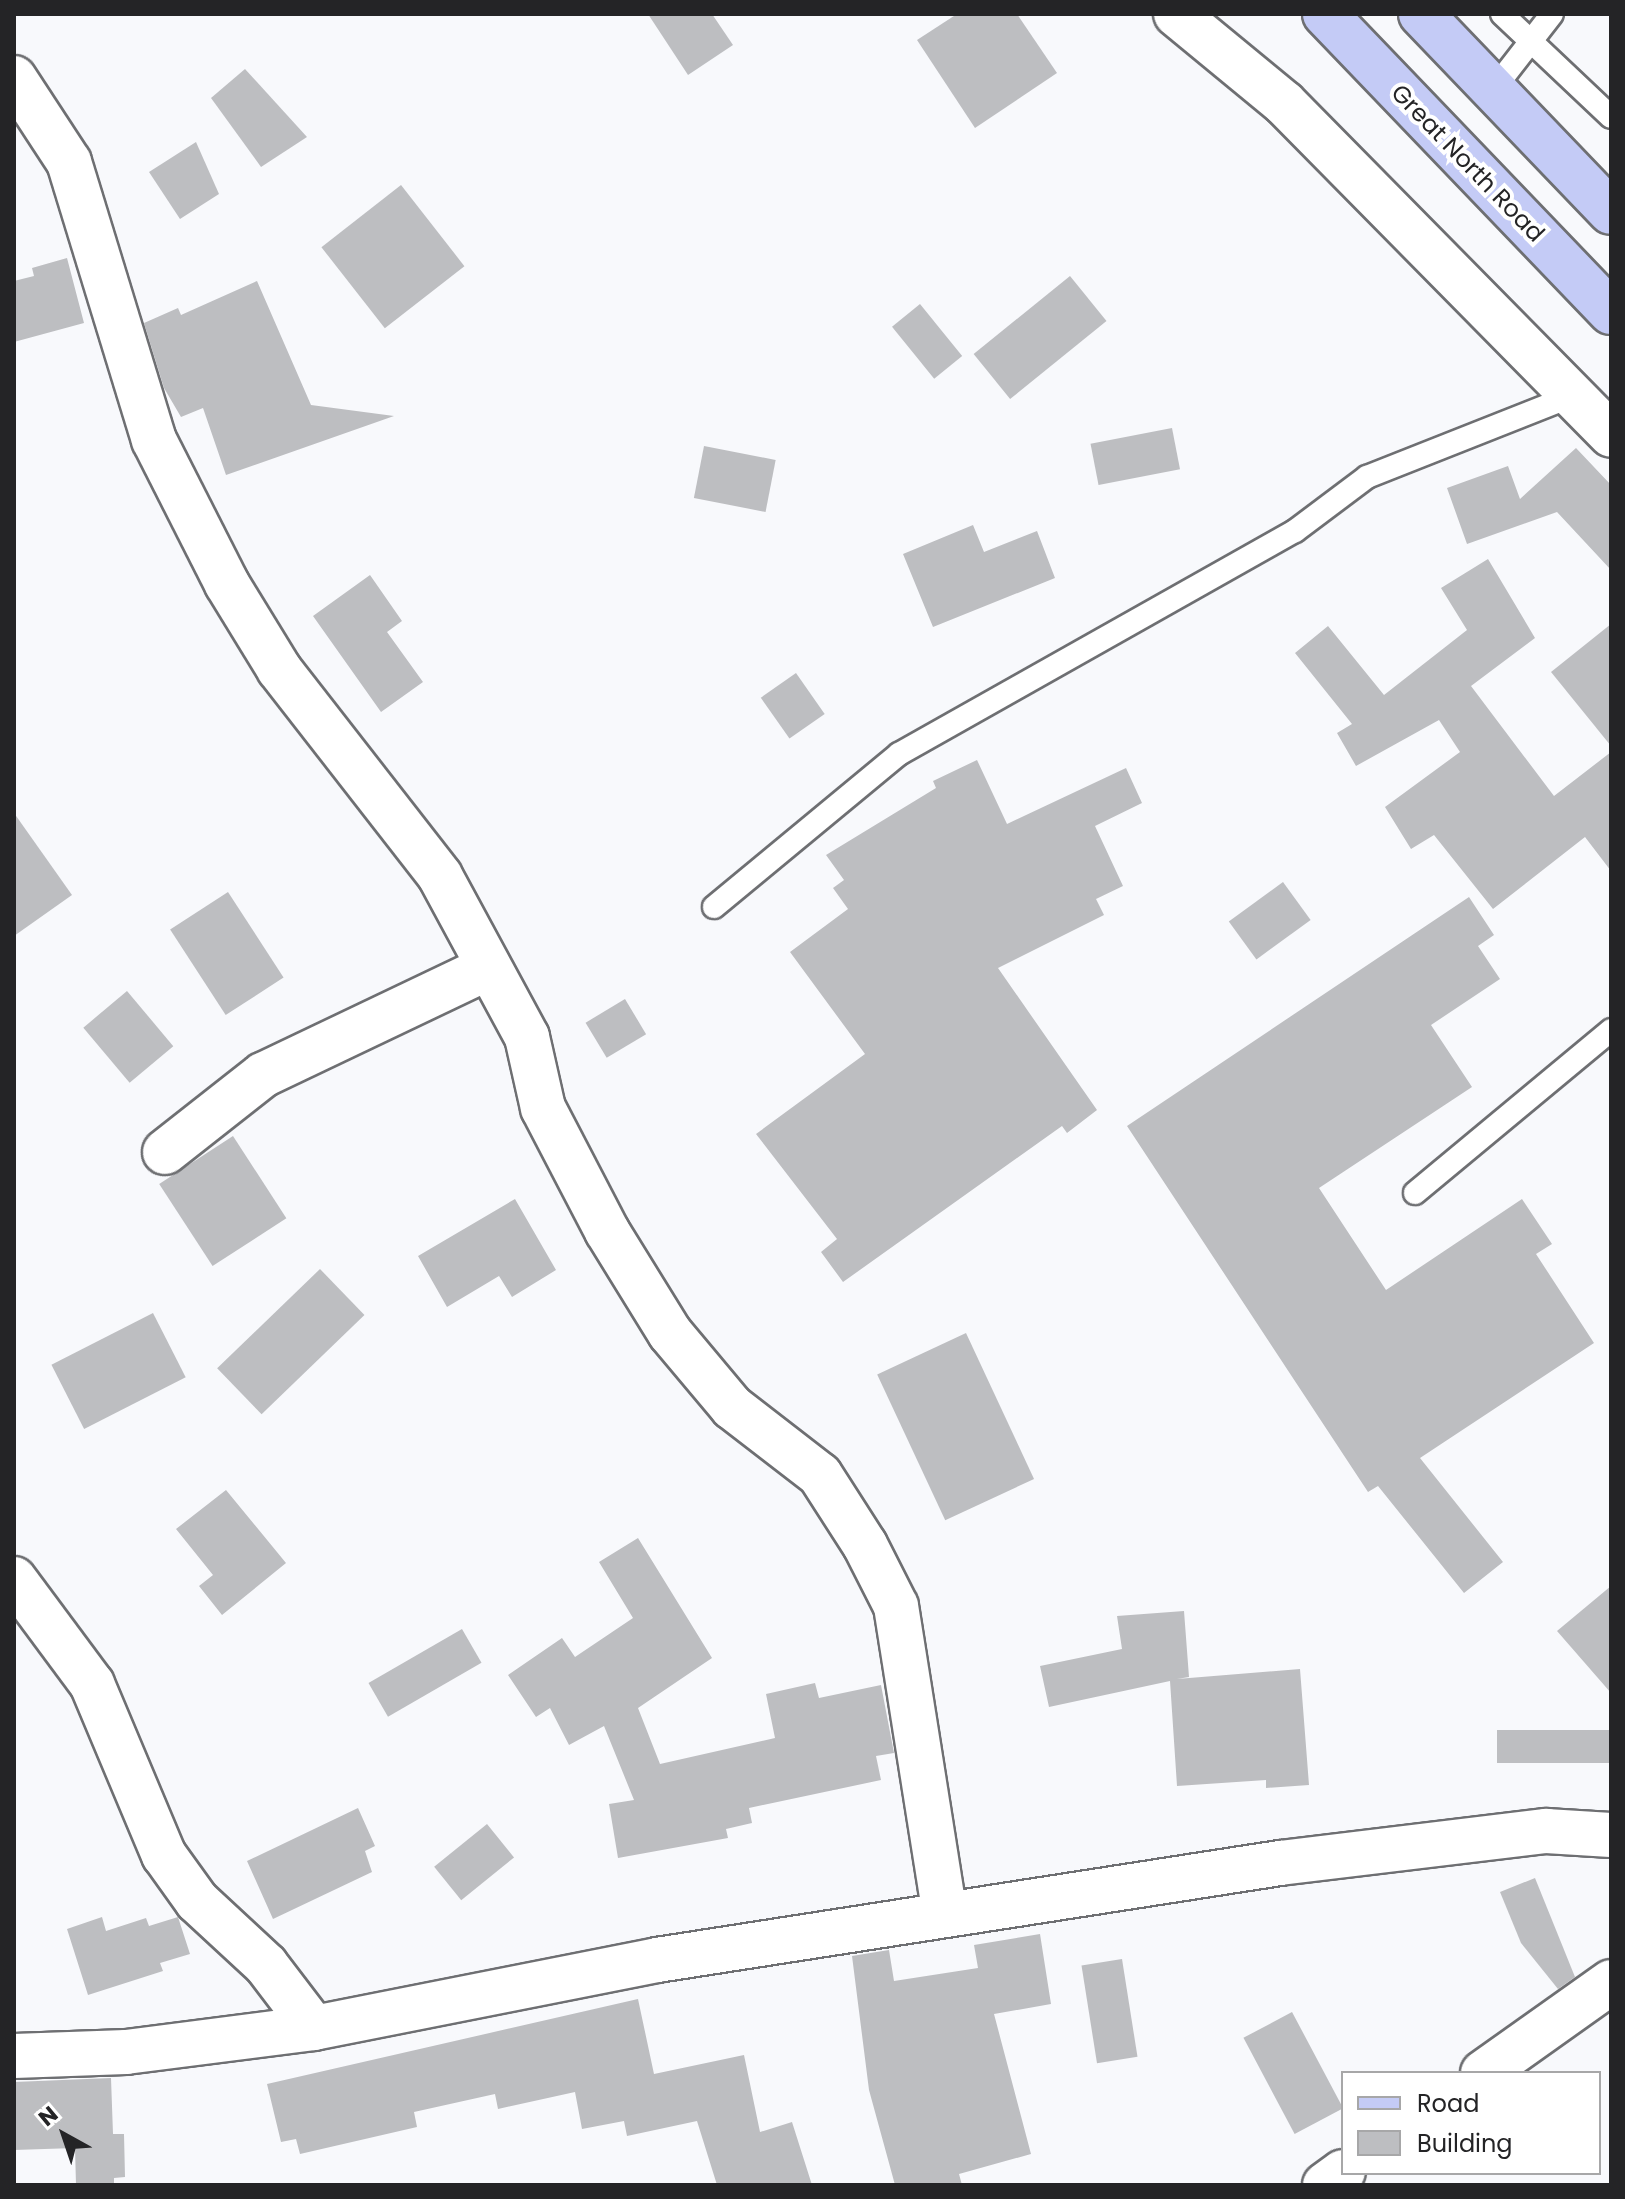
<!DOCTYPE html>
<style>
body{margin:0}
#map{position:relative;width:1625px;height:2199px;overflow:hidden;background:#f8f9fc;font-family:Poppins,sans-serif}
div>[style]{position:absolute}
.building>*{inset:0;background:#bdbec1;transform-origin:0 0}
.roads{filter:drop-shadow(2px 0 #6e6f72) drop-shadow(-2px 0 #6e6f72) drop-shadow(0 2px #6e6f72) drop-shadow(0 -2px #6e6f72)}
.lane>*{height:22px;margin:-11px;padding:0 11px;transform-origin:11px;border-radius:11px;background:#fff}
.street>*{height:44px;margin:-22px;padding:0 22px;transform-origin:22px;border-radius:22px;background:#fff}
.primary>*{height:44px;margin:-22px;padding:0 22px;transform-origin:22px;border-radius:22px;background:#c4cbf6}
span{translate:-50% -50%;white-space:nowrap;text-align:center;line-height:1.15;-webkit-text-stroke:8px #fff;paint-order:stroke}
.street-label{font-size:24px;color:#242426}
.frame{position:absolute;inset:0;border:16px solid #242426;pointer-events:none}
.legend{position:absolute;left:1341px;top:2071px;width:260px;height:104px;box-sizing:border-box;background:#fff;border:2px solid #a7a7a8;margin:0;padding:10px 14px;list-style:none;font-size:24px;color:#242426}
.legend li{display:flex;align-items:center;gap:16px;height:40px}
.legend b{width:40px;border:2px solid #a7a7a8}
.north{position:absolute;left:24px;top:2095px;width:80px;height:80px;-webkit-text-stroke:6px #fff;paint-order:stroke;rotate:320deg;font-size:22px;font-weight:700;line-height:32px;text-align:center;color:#242426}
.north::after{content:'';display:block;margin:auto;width:28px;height:36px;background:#242426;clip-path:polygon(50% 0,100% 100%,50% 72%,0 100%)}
</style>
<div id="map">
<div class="building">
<i style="clip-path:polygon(648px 14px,712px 14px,733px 45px,688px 75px)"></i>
<i style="clip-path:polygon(957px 14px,1017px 14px,1057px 73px,975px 128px,917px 40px)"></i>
<i style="clip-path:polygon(245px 69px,307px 137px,261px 167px,211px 98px)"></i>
<i style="clip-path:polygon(196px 142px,219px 194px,180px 219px,149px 172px)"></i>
<i style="left:401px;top:185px;width:103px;height:101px;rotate:52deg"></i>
<i style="clip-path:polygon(67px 258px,84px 323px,14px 342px,14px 281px,34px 276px,32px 268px)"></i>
<i style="left:1070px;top:276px;width:58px;height:124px;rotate:51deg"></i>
<i style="clip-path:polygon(257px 281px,311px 405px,394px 416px,226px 475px,203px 408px,181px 417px,164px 388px,144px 323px,178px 308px,181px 315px)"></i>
<i style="left:920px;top:304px;width:67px;height:36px;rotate:51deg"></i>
<i style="left:1172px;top:428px;width:42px;height:83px;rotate:79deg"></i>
<i style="left:704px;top:446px;width:73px;height:53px;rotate:11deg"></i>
<i style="clip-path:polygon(1576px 448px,1611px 485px,1611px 570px,1557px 512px,1467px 544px,1447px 488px,1508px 466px,1520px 499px)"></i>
<i style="clip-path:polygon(973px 525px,984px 552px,1037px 531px,1055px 578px,933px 627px,903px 554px)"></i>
<i style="clip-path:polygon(1488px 559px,1535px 638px,1471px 686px,1554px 796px,1611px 752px,1611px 871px,1585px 837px,1493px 909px,1434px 835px,1411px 849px,1385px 807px,1460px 752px,1439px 720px,1356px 766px,1337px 733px,1352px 724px,1295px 653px,1328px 626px,1384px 695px,1467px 630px,1441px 588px)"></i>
<i style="clip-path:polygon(370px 575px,402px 621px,387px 632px,423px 682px,381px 712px,313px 616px)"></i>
<i style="clip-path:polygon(1611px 624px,1611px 746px,1551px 672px)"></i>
<i style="left:796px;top:673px;width:50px;height:43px;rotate:55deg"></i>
<i style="clip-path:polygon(977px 760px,1007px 824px,1126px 768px,1142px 803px,1095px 826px,1123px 886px,1096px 899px,1104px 915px,998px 968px,1097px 1110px,1067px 1133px,1062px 1126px,843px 1282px,821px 1252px,837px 1239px,756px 1134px,865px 1054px,790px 952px,848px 909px,833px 888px,844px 880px,826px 855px,936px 788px,933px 781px)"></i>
<i style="clip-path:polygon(14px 813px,72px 895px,14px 936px)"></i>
<i style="left:1283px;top:882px;width:47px;height:67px;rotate:54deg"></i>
<i style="left:228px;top:892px;width:102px;height:69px;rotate:57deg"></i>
<i style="clip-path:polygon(1469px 897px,1494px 935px,1478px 946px,1500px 979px,1431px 1025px,1472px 1087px,1319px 1188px,1386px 1290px,1522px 1199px,1552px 1244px,1536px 1254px,1594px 1343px,1420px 1458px,1503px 1562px,1464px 1593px,1378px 1486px,1368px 1492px,1127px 1126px)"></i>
<i style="left:127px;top:991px;width:72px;height:57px;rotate:50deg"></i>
<i style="left:625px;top:999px;width:41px;height:46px;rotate:59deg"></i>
<i style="left:233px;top:1136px;width:98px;height:88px;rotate:57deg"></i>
<i style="clip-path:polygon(515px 1199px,556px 1270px,512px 1297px,499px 1276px,447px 1307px,418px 1256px)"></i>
<i style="left:320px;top:1269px;width:64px;height:143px;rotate:46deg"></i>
<i style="left:153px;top:1313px;width:72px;height:114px;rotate:63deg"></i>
<i style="left:966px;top:1333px;width:161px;height:98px;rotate:65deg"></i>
<i style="clip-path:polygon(226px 1490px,286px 1563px,222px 1615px,199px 1586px,213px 1575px,176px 1529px)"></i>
<i style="clip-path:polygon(638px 1538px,712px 1658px,638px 1708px,660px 1764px,775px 1738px,766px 1694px,815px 1683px,819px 1698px,881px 1685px,894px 1753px,876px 1756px,881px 1780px,749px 1808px,752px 1823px,726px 1829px,728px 1838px,618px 1858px,609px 1804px,634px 1800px,604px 1726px,569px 1745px,550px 1708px,536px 1717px,508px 1675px,562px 1638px,575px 1657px,633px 1618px,599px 1562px)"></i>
<i style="clip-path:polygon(1611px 1586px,1611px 1693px,1557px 1631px)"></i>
<i style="clip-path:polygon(1184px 1611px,1189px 1677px,1177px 1679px,1300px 1669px,1309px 1785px,1266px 1788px,1266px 1780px,1177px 1786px,1170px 1681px,1049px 1707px,1040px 1666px,1122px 1649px,1117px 1616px)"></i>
<i style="left:462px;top:1629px;width:39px;height:108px;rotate:60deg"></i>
<i style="left:1611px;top:1730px;width:33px;height:114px;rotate:90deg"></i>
<i style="clip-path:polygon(358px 1808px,375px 1846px,365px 1851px,372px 1872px,273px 1919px,247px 1861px)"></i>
<i style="left:487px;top:1824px;width:43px;height:68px;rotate:51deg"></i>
<i style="clip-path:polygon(1535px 1878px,1575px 1977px,1558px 1989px,1521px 1943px,1500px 1892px)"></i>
<i style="clip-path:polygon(102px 1917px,106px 1931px,146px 1918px,149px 1926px,178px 1917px,190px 1954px,160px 1963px,163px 1971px,88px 1995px,67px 1929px)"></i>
<i style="clip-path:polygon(1040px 1934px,1051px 2004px,994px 2014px,1031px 2154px,959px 2174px,962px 2185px,895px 2185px,869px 2090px,852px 1956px,889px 1950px,894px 1981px,978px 1968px,974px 1945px)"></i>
<i style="left:1122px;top:1959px;width:99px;height:41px;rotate:81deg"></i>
<i style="clip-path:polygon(638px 1999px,654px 2074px,744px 2055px,760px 2132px,792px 2122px,812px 2185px,717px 2185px,697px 2121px,627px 2136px,624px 2121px,582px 2129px,575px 2092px,498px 2109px,495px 2094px,414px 2112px,417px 2127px,300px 2154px,296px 2139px,281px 2142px,267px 2084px)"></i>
<i style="left:1292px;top:2012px;width:109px;height:55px;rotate:62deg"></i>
<i style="clip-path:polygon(111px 2078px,113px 2134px,124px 2134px,125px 2177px,114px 2178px,114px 2185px,76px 2185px,75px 2148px,14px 2150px,14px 2082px)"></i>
</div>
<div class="roads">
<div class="lane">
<i style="left:1502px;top:14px;width:150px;rotate:43.4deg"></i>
<i style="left:1493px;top:90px;width:96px;rotate:-52.2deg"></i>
<i style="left:714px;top:907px;width:240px;rotate:-39.6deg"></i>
<i style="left:899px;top:754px;width:454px;rotate:-29.4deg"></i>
<i style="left:1295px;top:531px;width:90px;rotate:-36.9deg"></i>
<i style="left:1367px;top:477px;width:220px;rotate:-21.6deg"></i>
<i style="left:1415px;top:1193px;width:255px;rotate:-39.7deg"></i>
</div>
<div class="street">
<i style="left:1176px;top:14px;width:140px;rotate:39.5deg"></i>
<i style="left:1284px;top:103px;width:466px;rotate:45.4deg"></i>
<i style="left:14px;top:78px;width:100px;rotate:56.8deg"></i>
<i style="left:69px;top:162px;width:291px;rotate:73deg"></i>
<i style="left:154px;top:440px;width:161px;rotate:63.1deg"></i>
<i style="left:227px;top:584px;width:100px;rotate:58.5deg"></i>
<i style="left:279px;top:669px;width:262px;rotate:52.1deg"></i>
<i style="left:440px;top:876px;width:183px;rotate:61.6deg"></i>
<i style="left:527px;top:1037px;width:73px;rotate:77.3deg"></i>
<i style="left:543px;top:1108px;width:139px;rotate:62.5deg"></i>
<i style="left:607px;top:1231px;width:120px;rotate:58.3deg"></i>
<i style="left:670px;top:1333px;width:97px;rotate:50deg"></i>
<i style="left:732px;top:1407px;width:111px;rotate:37.7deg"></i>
<i style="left:820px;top:1475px;width:83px;rotate:57.3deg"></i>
<i style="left:865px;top:1545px;width:68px;rotate:63.1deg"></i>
<i style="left:896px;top:1606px;width:312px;rotate:81deg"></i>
<i style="left:165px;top:1152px;width:125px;rotate:-38.2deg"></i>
<i style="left:263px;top:1075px;width:250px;rotate:-25.5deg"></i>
<i style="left:14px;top:1579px;width:131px;rotate:53.4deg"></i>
<i style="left:92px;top:1684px;width:186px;rotate:67.2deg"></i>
<i style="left:164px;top:1855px;width:57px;rotate:54.3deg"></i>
<i style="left:197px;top:1901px;width:94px;rotate:42.8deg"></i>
<i style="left:266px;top:1965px;width:79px;rotate:52.7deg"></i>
<i style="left:14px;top:2056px;width:112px;rotate:-2deg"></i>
<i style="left:126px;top:2052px;width:190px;rotate:-7.3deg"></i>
<i style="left:314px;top:2028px;width:350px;rotate:-11.2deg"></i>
<i style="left:657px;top:1960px;width:631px;rotate:-8.85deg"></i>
<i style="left:1280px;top:1863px;width:268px;rotate:-6.9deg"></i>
<i style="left:1546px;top:1831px;width:65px;rotate:3.5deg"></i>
<i style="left:1483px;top:2073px;width:157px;rotate:-35.4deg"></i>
<i style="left:1325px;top:2185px;width:22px;rotate:-36deg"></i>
</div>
<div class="primary">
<i style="left:1325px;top:14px;width:413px;rotate:46.2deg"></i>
<i style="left:1421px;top:14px;width:274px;rotate:46.2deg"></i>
</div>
</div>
<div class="street-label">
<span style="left:1468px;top:163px;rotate:46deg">Great North Road</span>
</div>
<div class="frame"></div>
<ul class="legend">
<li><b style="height:10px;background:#c4cbf6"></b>Road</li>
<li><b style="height:22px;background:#bdbec1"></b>Building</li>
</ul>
<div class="north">N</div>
</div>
